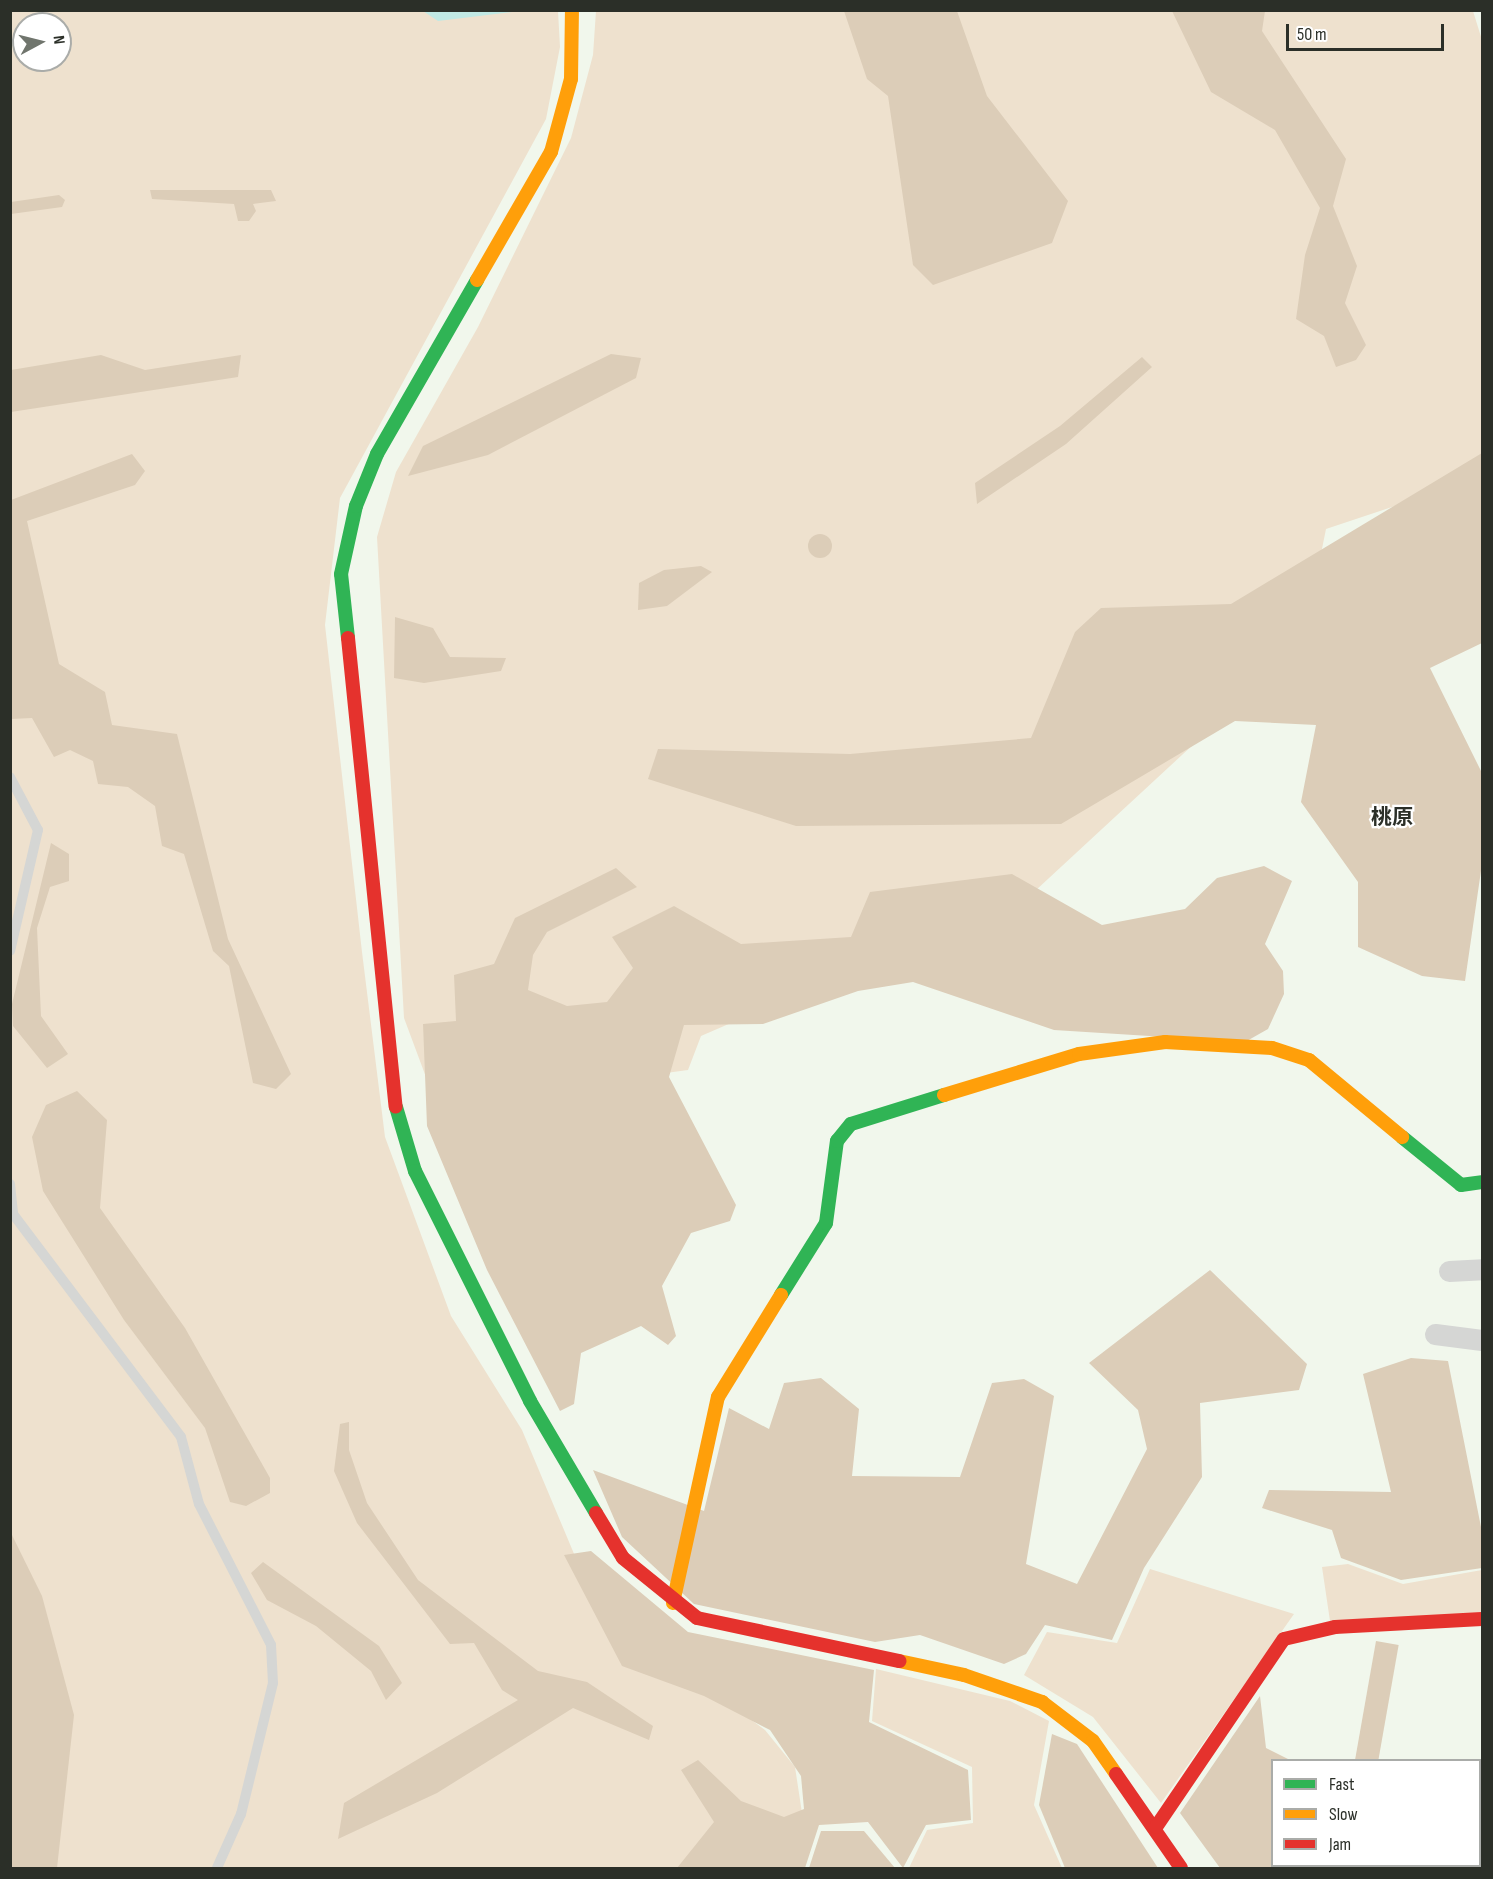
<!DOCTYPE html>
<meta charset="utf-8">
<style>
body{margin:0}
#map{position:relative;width:1493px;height:1879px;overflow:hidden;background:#f1f7ec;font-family:"Sofia Sans Condensed","Noto Sans JP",sans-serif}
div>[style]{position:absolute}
.green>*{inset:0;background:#eee1ce}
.forest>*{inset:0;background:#dccdb8;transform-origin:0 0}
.round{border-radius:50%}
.water>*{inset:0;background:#c1e9e4}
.lane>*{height:10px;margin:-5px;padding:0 5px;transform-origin:5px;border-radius:5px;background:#d5d6d4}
.street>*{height:21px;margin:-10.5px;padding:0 10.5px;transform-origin:10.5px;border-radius:10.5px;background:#d5d6d4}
.fast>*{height:14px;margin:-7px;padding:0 7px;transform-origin:7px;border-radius:7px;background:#30b455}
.slow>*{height:14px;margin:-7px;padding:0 7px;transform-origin:7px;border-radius:7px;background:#ff9f0a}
.jam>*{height:14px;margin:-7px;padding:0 7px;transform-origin:7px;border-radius:7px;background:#e5322d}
span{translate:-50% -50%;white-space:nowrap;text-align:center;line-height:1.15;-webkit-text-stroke:4.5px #fff;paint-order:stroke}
.quarter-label{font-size:21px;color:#2b2f28;font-weight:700}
.frame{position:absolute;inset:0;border:12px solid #2b2f28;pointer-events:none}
.legend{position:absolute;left:1271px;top:1759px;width:210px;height:108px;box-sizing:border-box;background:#fff;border:2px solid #aaaca9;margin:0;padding:8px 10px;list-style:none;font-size:18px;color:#2b2f28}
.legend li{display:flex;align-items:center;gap:12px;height:30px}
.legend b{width:30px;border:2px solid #aaaca9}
.north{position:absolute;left:12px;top:12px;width:60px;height:60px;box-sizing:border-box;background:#fff;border:2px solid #aaaca9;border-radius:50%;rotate:83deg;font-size:16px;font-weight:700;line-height:24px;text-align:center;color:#2b2f28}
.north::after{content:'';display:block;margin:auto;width:21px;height:27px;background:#70756d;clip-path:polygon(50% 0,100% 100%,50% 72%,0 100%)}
.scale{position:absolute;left:1286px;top:24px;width:158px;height:27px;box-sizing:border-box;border:3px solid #2b2f28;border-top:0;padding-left:8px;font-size:18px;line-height:21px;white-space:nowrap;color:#2b2f28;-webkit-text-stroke:4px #fff;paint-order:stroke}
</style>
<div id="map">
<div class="green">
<i style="clip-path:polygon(evenodd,11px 11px,558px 11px,560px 47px,546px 119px,340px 498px,325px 625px,362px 952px,385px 1137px,451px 1316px,522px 1430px,580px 1568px,712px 1691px,765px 1730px,795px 1767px,804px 1826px,792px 1868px,11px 1868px,11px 11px,24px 24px,60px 24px,60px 60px,24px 60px,24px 24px)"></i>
<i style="clip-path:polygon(596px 11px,1473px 11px,1482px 40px,1482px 477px,1326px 529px,1303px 643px,1035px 891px,701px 1036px,688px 1070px,436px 1104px,404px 1018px,377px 537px,396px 472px,478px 327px,571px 138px,593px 55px)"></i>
<i style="clip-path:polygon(1348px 1564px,1403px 1584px,1482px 1570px,1482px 1614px,1330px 1621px,1322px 1567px)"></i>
<i style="clip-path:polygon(1150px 1569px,1294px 1614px,1161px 1803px,1093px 1717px,1024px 1675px,1047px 1632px,1117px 1643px)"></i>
<i style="clip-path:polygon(876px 1669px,1010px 1701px,1049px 1721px,1034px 1805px,1062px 1868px,909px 1868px,927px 1830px,973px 1823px,972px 1767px,872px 1721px)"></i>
</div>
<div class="forest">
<i style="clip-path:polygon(844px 11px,957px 11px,987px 96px,1068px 201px,1052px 243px,933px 285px,913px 265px,888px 96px,867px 79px)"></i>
<i style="clip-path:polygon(1172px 11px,1265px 11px,1262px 31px,1346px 159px,1333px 206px,1357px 266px,1345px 303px,1366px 345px,1356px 360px,1336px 367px,1324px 336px,1296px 319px,1305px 255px,1320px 208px,1275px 130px,1211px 92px)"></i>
<i style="clip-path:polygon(150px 190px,271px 190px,276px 201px,253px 204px,256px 211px,249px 221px,238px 221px,234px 204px,152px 199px)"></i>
<i style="clip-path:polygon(59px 195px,65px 200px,62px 207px,11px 214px,11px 202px)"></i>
<i style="clip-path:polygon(611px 354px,641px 358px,636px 378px,488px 455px,408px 476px,423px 446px)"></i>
<i style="clip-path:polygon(101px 355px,145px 370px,241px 355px,238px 377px,11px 412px,11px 370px)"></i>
<i style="clip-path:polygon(1142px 357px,1152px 367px,1066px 444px,977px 504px,975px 483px,1060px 426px)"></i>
<i style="clip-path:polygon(1482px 453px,1482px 643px,1430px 668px,1482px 773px,1482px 864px,1465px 981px,1422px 976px,1358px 947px,1358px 882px,1301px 802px,1316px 725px,1235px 721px,1061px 824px,796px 826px,648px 779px,658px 749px,850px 754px,1031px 738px,1075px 632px,1101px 608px,1231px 604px)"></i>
<i style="clip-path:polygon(132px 454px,145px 471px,135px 485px,27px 521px,59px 664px,105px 692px,112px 725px,177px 734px,228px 939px,291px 1074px,276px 1089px,253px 1083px,229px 966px,213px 951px,184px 854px,162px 846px,155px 806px,128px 787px,98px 784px,93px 761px,70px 750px,54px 757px,32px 718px,11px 719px,11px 500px)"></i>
<i class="round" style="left:808px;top:534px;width:24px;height:24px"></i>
<i style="clip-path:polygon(701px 566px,712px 572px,667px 606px,638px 610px,639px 583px,664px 570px)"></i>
<i style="clip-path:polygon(395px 617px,433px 628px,450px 657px,506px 658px,501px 671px,424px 683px,394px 678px)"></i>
<i style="clip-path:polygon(51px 843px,69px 854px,69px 881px,50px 887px,37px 928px,41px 1016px,68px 1054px,47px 1068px,13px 1026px,12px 1004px)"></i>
<i style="clip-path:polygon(1264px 866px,1292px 881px,1265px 944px,1283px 971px,1284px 994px,1268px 1029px,1245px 1042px,1054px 1030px,913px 982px,858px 991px,763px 1024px,684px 1025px,669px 1077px,736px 1205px,730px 1221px,691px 1233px,662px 1286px,676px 1336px,668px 1345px,641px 1326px,581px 1353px,574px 1404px,560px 1411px,487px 1270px,427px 1126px,423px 1024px,456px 1021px,454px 975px,494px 964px,515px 918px,616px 868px,637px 887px,547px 932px,533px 955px,528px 990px,567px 1006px,607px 1002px,633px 968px,612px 937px,674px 906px,741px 944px,851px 937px,870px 892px,1012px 874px,1102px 925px,1185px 909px,1217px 878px)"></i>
<i style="clip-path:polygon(77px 1091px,107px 1120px,100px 1208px,185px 1328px,270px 1478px,270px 1493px,246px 1506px,230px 1502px,205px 1428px,124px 1320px,43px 1191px,32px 1137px,46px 1105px)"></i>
<i style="clip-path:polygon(1210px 1270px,1307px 1364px,1299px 1390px,1200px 1403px,1202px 1477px,1144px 1568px,1112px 1640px,1045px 1625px,1026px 1654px,1004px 1664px,920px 1635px,875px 1642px,694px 1604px,622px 1537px,593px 1470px,704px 1511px,729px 1408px,769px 1429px,784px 1383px,821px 1378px,859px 1409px,852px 1476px,960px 1477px,992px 1383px,1024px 1379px,1054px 1396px,1026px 1564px,1077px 1584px,1147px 1449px,1138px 1410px,1089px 1363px)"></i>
<i style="clip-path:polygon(1411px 1358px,1448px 1361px,1482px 1532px,1482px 1568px,1401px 1580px,1341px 1558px,1332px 1530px,1262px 1508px,1269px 1490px,1391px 1492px,1363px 1374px)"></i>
<i style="clip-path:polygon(349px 1422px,349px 1450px,367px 1503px,418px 1580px,538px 1671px,587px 1682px,653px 1726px,649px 1740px,573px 1708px,437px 1793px,338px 1839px,344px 1803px,518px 1700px,502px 1690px,474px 1643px,450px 1644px,357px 1523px,334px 1471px,340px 1424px)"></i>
<i style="clip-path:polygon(10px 1531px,42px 1596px,74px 1715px,57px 1868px,11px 1868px)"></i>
<i style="clip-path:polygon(591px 1551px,688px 1632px,874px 1670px,869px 1722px,968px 1770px,971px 1820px,926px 1825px,903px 1868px,868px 1822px,819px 1825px,805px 1868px,677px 1868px,714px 1822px,681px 1770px,698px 1760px,741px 1801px,784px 1817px,804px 1809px,801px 1776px,770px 1730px,704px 1696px,622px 1666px,564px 1555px)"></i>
<i style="clip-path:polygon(263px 1562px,379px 1646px,402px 1683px,386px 1700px,371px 1671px,316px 1626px,267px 1600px,251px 1573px)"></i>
<i style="left:1376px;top:1641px;width:23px;height:120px;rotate:10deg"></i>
<i style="clip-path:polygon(1260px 1696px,1266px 1748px,1290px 1760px,1272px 1760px,1272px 1866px,1375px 1868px,1220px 1868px,1180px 1813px)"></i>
<i style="clip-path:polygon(1052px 1734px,1077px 1744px,1158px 1868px,1065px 1868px,1039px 1805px)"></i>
<i style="clip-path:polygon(821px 1831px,864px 1831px,895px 1868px,809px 1868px)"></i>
</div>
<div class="water">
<i style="clip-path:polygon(423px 11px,520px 11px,438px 21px)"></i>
</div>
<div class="lane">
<i style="left:10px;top:777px;width:60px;rotate:62.2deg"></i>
<i style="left:38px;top:830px;width:124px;rotate:103deg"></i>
<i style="left:10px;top:1184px;width:30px;rotate:84deg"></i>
<i style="left:13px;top:1214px;width:279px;rotate:53deg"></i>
<i style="left:181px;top:1437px;width:69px;rotate:75deg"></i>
<i style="left:199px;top:1504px;width:158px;rotate:62.9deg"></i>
<i style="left:271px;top:1645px;width:38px;rotate:87deg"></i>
<i style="left:273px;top:1683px;width:135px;rotate:103.7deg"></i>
<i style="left:241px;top:1814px;width:59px;rotate:114deg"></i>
</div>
<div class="street">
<i style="left:1449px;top:1271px;width:33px;rotate:-3deg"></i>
<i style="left:1435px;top:1334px;width:47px;rotate:7.3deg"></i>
</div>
<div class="fast">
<i style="left:348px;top:638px;width:64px;rotate:-96.2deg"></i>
<i style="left:341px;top:574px;width:70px;rotate:-77.6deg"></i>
<i style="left:356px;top:506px;width:56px;rotate:-68deg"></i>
<i style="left:377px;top:454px;width:201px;rotate:-60.1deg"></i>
<i style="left:396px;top:1107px;width:67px;rotate:73.5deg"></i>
<i style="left:415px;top:1171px;width:257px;rotate:63.4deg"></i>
<i style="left:530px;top:1401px;width:130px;rotate:59.5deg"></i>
<i style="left:1402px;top:1137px;width:76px;rotate:39.1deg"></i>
<i style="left:1461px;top:1185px;width:21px;rotate:-8deg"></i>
<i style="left:781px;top:1295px;width:85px;rotate:-58deg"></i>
<i style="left:826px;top:1223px;width:83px;rotate:-82.4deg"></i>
<i style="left:837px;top:1141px;width:22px;rotate:-51deg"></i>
<i style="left:851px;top:1124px;width:97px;rotate:-17.3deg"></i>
</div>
<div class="slow">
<i style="left:477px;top:280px;width:148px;rotate:-60deg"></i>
<i style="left:551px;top:152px;width:76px;rotate:-74.7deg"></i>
<i style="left:571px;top:79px;width:69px;rotate:-89.2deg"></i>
<i style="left:944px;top:1095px;width:141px;rotate:-16.9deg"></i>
<i style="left:1079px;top:1054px;width:87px;rotate:-7.9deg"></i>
<i style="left:1165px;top:1042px;width:107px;rotate:3.2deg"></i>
<i style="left:1272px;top:1048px;width:39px;rotate:18deg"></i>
<i style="left:1309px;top:1060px;width:121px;rotate:39.6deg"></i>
<i style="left:673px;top:1603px;width:211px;rotate:-77.7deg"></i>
<i style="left:718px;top:1397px;width:120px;rotate:-58.3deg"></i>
<i style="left:899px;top:1661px;width:66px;rotate:12.2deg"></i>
<i style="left:964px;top:1675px;width:83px;rotate:19.1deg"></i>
<i style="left:1042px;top:1702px;width:64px;rotate:37.4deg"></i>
<i style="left:1093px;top:1741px;width:40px;rotate:55.1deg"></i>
</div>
<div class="jam">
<i style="left:348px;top:638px;width:471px;rotate:84.2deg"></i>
<i style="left:596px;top:1513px;width:52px;rotate:59deg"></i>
<i style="left:623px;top:1558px;width:95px;rotate:39deg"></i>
<i style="left:697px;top:1618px;width:207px;rotate:12deg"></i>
<i style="left:1116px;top:1774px;width:114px;rotate:55.3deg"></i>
<i style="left:1156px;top:1827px;width:227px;rotate:-55.8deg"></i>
<i style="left:1284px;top:1639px;width:52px;rotate:-13.2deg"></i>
<i style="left:1335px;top:1627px;width:147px;rotate:-3.1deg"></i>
</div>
<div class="quarter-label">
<span style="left:1392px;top:818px">桃原</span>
</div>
<div class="frame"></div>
<ul class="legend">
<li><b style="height:8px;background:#30b455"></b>Fast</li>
<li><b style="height:8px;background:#ff9f0a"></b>Slow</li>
<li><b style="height:8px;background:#e5322d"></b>Jam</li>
</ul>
<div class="north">N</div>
<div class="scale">50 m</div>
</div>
